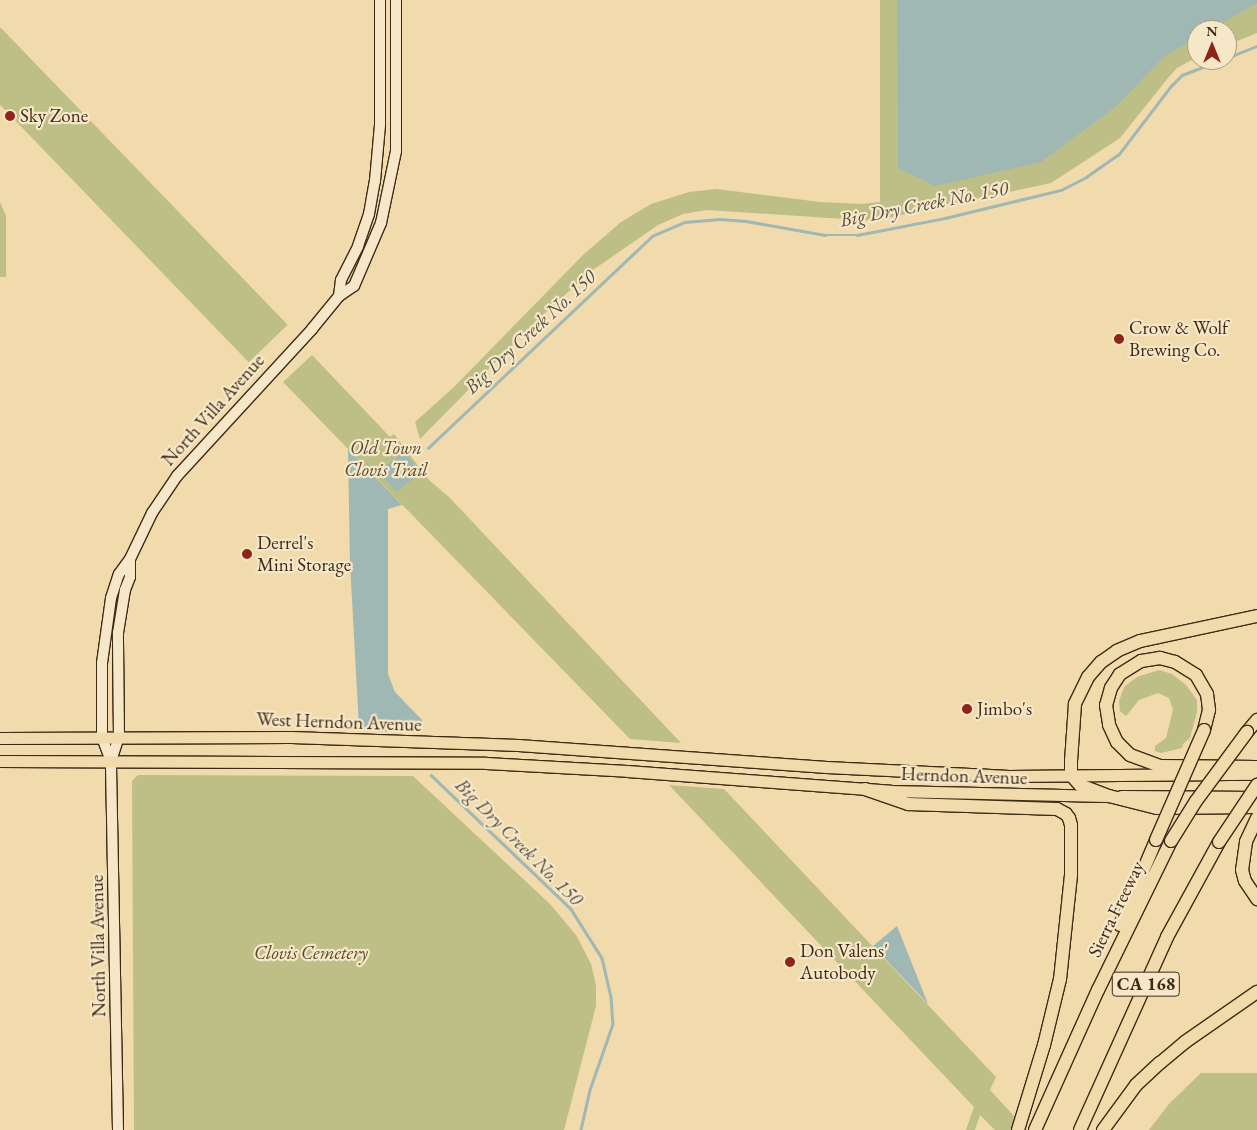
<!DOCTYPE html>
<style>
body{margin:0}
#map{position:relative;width:1257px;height:1130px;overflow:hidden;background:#f1daac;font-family:"EB Garamond",serif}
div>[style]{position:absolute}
.green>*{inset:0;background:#bebe87;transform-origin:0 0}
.water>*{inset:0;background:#9fb8b4}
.stream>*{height:2.5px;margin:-1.25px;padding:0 1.25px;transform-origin:1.25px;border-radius:1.25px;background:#9fb8b4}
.roads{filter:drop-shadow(1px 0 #3e2b17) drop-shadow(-1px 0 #3e2b17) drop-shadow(0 1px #3e2b17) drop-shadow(0 -1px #3e2b17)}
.secondary>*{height:10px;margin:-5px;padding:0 5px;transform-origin:5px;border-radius:5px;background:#f6e7c9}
.primary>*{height:11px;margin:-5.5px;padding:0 5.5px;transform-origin:5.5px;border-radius:5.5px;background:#f1daac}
.motorway>*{height:12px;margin:-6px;padding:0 6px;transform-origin:6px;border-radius:6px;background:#f1daac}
.bridges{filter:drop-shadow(1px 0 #3e2b17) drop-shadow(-1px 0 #3e2b17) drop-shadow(0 1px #3e2b17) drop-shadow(0 -1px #3e2b17)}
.motorway-bridge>*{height:12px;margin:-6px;padding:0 6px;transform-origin:6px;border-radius:6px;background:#f1daac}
.dots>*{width:14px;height:14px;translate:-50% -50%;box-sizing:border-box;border:2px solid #f6e7c9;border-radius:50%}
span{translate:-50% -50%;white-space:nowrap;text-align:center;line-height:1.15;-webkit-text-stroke:4.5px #f6e7c9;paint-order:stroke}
.shield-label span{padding:1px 4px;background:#f6e7c9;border:1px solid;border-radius:4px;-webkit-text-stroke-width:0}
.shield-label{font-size:18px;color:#3e2b17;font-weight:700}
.poi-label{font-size:19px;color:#3e2b17}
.left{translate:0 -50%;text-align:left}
.street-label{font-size:19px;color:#3e2b17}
.park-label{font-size:19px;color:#58482d;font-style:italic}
.water-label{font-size:20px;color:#564e3e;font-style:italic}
.north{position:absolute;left:1187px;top:20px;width:50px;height:50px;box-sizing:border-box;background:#f6e7c9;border:1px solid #ac9c82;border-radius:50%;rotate:0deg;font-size:14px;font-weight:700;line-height:20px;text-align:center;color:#3e2b17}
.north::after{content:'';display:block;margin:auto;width:18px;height:22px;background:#8f2418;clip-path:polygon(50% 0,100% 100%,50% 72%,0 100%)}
</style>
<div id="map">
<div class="green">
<i style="clip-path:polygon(880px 0,1257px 0,1257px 33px,1227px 45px,1227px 30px,1197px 30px,1197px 57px,1177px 68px,1168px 78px,1120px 138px,1051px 183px,874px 221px,707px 210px,683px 214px,658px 225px,590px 272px,533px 324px,420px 439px,415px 422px,454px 387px,583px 255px,621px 222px,651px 204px,689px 192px,716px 189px,820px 202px,861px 204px,880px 202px)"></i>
<i style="left:0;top:27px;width:414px;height:54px;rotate:46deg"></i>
<i style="clip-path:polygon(0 202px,6px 216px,6px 277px,0 277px)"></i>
<i style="clip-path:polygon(312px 355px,390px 437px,394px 434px,429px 480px,449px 497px,681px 743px,630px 739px,283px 382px)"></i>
<i style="clip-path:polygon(1159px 670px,1172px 674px,1186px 685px,1197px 700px,1197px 712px,1190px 738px,1183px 744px,1182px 748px,1161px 753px,1155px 751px,1155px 746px,1166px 738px,1173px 710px,1169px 698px,1158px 693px,1139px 700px,1126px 716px,1120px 711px,1119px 701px,1124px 687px,1137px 677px)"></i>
<i style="clip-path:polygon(138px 775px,413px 776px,550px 904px,576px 935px,591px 964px,596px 985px,596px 1006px,564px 1130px,134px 1130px,132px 781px)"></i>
<i style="clip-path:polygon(669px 785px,724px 789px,996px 1077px,990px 1090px,1027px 1130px,995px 1130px,980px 1115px,975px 1130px,966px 1130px,974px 1107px)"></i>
<i style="clip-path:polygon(1201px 1073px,1257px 1073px,1257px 1130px,1149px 1130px,1169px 1104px)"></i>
</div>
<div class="water">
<i style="clip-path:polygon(897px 0,1257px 0,1257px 3px,1209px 30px,1197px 30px,1197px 37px,1165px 56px,1114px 108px,1041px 162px,935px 186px,898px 168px)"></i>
<i style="clip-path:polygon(348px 449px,402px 505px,388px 509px,388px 674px,395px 692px,422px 720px,423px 730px,404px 729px,382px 732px,359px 728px,350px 563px)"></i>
<i style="clip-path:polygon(403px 453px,414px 463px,421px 476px,411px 480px,397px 492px,377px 472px)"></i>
<i style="clip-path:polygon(897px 926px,928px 1004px,873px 946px)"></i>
</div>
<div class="stream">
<i style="left:1227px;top:58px;width:32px;rotate:-22deg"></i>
<i style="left:428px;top:448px;width:308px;rotate:-43.4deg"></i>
<i style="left:652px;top:236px;width:36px;rotate:-23deg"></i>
<i style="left:685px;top:222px;width:34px;rotate:-5deg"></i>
<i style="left:719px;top:219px;width:27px;rotate:4deg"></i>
<i style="left:746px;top:221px;width:80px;rotate:10deg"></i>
<i style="left:825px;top:235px;width:32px"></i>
<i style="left:857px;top:235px;width:90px;rotate:-10.9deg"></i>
<i style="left:945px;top:218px;width:119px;rotate:-13.6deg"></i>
<i style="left:1061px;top:190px;width:28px;rotate:-27deg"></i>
<i style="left:1086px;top:177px;width:40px;rotate:-34.9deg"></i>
<i style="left:1119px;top:154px;width:86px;rotate:-52.6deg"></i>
<i style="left:1171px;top:86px;width:16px;rotate:-45deg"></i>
<i style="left:1182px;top:75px;width:42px;rotate:-21deg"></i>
<i style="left:431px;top:775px;width:194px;rotate:43.7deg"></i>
<i style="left:571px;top:909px;width:58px;rotate:57.7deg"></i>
<i style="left:602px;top:958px;width:40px;rotate:77deg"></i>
<i style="left:611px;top:997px;width:27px;rotate:86deg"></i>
<i style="left:613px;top:1024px;width:70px;rotate:109.2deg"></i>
<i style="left:590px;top:1090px;width:41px;rotate:102.7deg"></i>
</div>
<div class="roads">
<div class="secondary">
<i style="left:339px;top:296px;width:16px;rotate:-83deg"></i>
<i style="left:341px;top:280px;width:38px;rotate:-63deg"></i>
<i style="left:358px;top:246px;width:34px;rotate:-71deg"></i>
<i style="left:369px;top:214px;width:34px;rotate:-80deg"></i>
<i style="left:375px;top:181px;width:56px;rotate:-84.9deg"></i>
<i style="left:380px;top:125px;width:125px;rotate:-90deg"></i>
<i style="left:111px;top:761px;width:25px;rotate:-72deg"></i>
<i style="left:119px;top:737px;width:104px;rotate:-90.6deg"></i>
<i style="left:118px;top:633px;width:44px;rotate:-80.8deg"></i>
<i style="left:125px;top:590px;width:14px;rotate:-69deg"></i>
<i style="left:130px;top:577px;width:17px;rotate:-90deg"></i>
<i style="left:118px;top:1130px;width:369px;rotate:-91.1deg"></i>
<i style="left:111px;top:761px;width:26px;rotate:-111deg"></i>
<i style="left:102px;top:737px;width:74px;rotate:-90deg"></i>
<i style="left:102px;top:663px;width:66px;rotate:-82.1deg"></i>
<i style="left:111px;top:598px;width:25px;rotate:-72deg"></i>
<i style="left:119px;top:574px;width:19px;rotate:-54deg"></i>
<i style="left:130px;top:559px;width:51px;rotate:-64.4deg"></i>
<i style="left:152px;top:513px;width:45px;rotate:-56deg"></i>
<i style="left:177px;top:476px;width:200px;rotate:-47.4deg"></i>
<i style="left:312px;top:329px;width:43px;rotate:-50.7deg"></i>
<i style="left:339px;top:296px;width:18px;rotate:-34deg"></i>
<i style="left:354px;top:286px;width:69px;rotate:-66.8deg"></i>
<i style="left:381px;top:223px;width:74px;rotate:-78.2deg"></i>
<i style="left:396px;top:151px;width:151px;rotate:-90deg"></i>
</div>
<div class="primary">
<i style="left:0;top:738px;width:291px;rotate:-0.2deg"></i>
<i style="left:291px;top:737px;width:227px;rotate:2deg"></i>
<i style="left:518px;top:745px;width:309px;rotate:4.1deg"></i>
<i style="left:826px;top:767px;width:183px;rotate:2.8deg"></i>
<i style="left:1009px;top:776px;width:248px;rotate:-0.5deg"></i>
<i style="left:0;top:761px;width:486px;rotate:0.2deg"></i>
<i style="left:486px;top:763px;width:141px;rotate:3.2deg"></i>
<i style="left:627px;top:771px;width:264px;rotate:4.3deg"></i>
<i style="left:890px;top:791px;width:215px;rotate:1.3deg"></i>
<i style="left:1121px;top:796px;width:136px;rotate:0.4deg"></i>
</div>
<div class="motorway">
<i style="left:1257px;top:616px;width:120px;rotate:167.9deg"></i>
<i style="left:1140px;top:641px;width:25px;rotate:157deg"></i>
<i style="left:1117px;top:651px;width:19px;rotate:145deg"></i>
<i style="left:1101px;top:662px;width:20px;rotate:131deg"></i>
<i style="left:1088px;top:677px;width:30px;rotate:116deg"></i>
<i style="left:1075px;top:704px;width:57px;rotate:94deg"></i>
<i style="left:1071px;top:761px;width:14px;rotate:90deg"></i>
<i style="left:1071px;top:775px;width:13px;rotate:48deg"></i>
<i style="left:1080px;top:785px;width:31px;rotate:21deg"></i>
<i style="left:1109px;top:796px;width:49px;rotate:14deg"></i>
<i style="left:1157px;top:808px;width:100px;rotate:-0.6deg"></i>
<i style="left:1204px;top:730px;width:21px;rotate:-76deg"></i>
<i style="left:1209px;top:710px;width:16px;rotate:-97deg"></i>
<i style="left:1207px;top:694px;width:22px;rotate:-120deg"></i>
<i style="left:1196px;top:675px;width:25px;rotate:-148deg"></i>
<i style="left:1175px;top:662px;width:16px;rotate:-165deg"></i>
<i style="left:1160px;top:658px;width:19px;rotate:171deg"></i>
<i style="left:1141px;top:661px;width:25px;rotate:148deg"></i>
<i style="left:1120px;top:674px;width:17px;rotate:123deg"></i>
<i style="left:1111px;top:688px;width:18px;rotate:106deg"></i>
<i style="left:1106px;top:705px;width:20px;rotate:81deg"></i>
<i style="left:1109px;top:725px;width:19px;rotate:65deg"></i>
<i style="left:1117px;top:742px;width:18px;rotate:45deg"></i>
<i style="left:1130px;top:755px;width:33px;rotate:20deg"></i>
<i style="left:1161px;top:766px;width:96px;rotate:0.6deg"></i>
<i style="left:1247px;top:732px;width:16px;rotate:-50deg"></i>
<i style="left:865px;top:789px;width:46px;rotate:19.2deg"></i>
<i style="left:908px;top:804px;width:149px;rotate:1.9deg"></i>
<i style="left:1057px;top:809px;width:10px;rotate:29deg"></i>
<i style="left:1066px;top:814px;width:5px;rotate:53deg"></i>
<i style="left:1069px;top:818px;width:7px;rotate:74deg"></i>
<i style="left:1071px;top:825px;width:50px;rotate:90deg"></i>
<i style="left:1071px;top:875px;width:105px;rotate:96deg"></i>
<i style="left:1060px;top:979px;width:68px;rotate:103.6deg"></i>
<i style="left:1044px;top:1045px;width:89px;rotate:107deg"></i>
<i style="left:1257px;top:818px;width:26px;rotate:115deg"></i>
<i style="left:1246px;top:842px;width:28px;rotate:98deg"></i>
<i style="left:1242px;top:870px;width:11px;rotate:75deg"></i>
<i style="left:1245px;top:881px;width:22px;rotate:56deg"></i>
<i style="left:1120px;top:925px;width:92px;rotate:-67deg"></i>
<i style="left:1035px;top:1130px;width:154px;rotate:-65.8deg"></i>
<i style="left:1098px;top:990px;width:166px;rotate:-63.9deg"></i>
<i style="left:1080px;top:1130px;width:212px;rotate:-65.7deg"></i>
<i style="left:1167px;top:937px;width:108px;rotate:-61.3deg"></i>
<i style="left:1103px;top:1130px;width:56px;rotate:-53.7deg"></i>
<i style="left:1136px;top:1085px;width:33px;rotate:-43deg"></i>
<i style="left:1160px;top:1063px;width:33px;rotate:-40deg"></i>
<i style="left:1185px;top:1042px;width:88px;rotate:-34.8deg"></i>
</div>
</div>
<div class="bridges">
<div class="motorway-bridge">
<i style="left:1156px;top:840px;width:120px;rotate:-66.4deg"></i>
<i style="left:1171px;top:841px;width:47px;rotate:-58deg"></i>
<i style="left:1196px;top:801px;width:86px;rotate:-53.5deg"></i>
<i style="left:1219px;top:842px;width:69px;rotate:-56.3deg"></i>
</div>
</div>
<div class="dots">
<i style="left:10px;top:116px;background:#8f2418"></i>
<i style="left:1119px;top:339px;background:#8f2418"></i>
<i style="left:247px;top:554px;background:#8f2418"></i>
<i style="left:967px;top:709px;background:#8f2418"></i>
<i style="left:790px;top:962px;background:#8f2418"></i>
</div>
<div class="shield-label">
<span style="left:1146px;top:984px">CA 168</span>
</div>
<div class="poi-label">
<span class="left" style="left:20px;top:116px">Sky Zone</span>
<span class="left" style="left:1129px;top:339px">Crow &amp; Wolf<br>Brewing Co.</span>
<span class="left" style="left:257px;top:554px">Derrel's<br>Mini Storage</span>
<span class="left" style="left:977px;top:709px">Jimbo's</span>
<span class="left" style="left:800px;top:962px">Don Valens'<br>Autobody</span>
</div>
<div class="street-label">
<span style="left:213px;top:410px;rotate:-48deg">North Villa Avenue</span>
<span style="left:339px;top:722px;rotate:2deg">West Herndon Avenue</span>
<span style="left:964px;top:776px;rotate:2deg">Herndon Avenue</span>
<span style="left:1116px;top:909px;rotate:-64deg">Sierra Freeway</span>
<span style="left:98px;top:946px;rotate:-91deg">North Villa Avenue</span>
</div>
<div class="park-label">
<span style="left:386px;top:459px">Old Town<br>Clovis Trail</span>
<span style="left:311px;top:953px">Clovis Cemetery</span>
</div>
<div class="water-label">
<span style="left:924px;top:204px;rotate:-11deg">Big Dry Creek No. 150</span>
<span style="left:530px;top:332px;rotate:-43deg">Big Dry Creek No. 150</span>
<span style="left:519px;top:842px;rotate:45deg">Big Dry Creek No. 150</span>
</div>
<div class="north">N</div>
</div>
